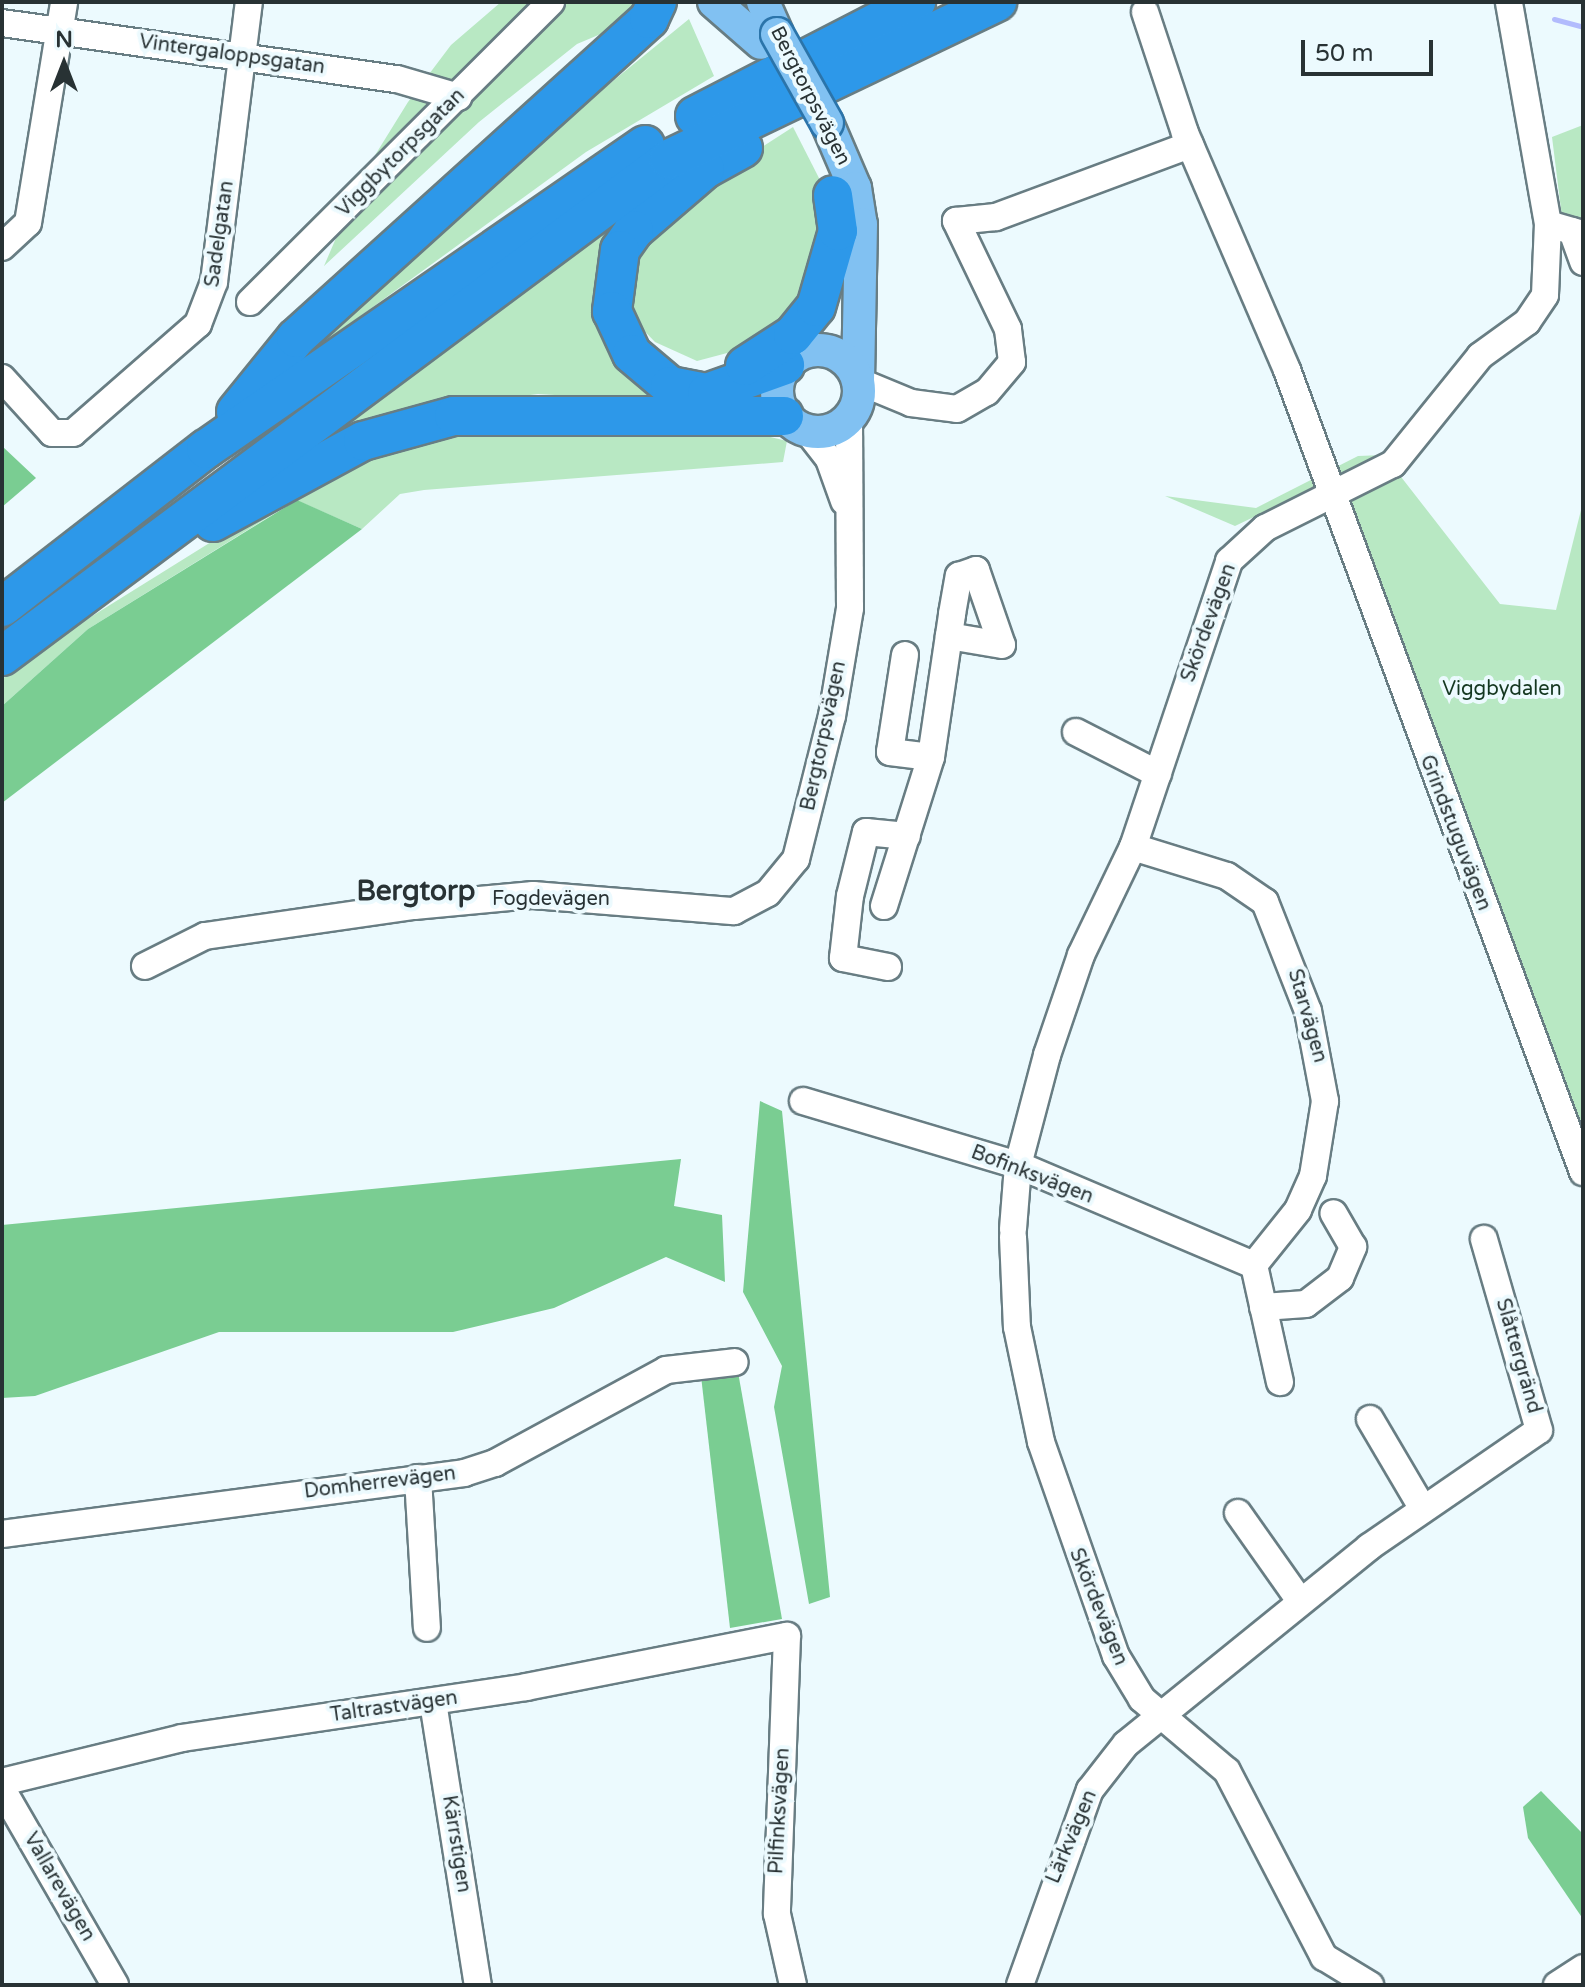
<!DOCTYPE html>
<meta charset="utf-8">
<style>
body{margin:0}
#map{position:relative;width:1585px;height:1987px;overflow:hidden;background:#ecfafe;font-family:"Varela Round",sans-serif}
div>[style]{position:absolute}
.green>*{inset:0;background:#b8e8c3}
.forest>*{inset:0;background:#7acd92}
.stream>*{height:5px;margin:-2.5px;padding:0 2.5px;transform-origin:2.5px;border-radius:2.5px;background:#b2bbfd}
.roads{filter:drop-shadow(2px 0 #687d83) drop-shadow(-2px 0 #687d83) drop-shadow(0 2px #687d83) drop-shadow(0 -2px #687d83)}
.minor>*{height:26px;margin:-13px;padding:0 13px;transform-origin:13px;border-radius:13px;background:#fff}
.major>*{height:32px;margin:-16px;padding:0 16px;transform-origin:16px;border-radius:16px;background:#81c1f2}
.major>.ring{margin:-16px;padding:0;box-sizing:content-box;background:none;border:32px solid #81c1f2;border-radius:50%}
.highway>*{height:38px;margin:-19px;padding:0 19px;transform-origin:19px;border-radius:19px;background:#2d98e9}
.bridges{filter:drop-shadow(2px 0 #2b74aa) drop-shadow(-2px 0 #2b74aa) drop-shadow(0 2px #2b74aa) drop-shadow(0 -2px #2b74aa)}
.major-bridge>*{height:32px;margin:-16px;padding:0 16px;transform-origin:16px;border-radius:16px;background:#81c1f2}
span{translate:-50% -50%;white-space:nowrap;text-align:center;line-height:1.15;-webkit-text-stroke:8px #ecfafe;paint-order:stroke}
.street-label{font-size:20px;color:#283234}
.park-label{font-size:20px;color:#143720}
.district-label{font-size:28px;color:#283234;font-weight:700}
.frame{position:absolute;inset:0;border:4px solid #283234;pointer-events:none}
.north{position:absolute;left:24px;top:24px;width:80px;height:80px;-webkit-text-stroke:6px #ecfafe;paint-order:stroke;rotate:0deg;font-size:22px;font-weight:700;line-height:32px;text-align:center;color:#283234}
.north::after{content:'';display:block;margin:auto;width:28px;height:36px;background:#283234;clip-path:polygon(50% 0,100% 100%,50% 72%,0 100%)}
.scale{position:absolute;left:1301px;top:40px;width:132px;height:36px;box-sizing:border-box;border:4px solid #283234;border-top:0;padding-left:10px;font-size:24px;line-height:28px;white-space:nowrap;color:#283234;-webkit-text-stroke:6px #ecfafe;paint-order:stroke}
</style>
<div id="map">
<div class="green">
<i style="clip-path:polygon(501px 2px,644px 2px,615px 28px,577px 44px,479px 122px,324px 266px,364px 173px,408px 102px,451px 45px)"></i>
<i style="clip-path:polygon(689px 19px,714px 76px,586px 152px,289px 368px,380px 271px)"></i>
<i style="clip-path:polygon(1583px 125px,1583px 246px,1562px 217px,1552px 137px)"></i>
<i style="clip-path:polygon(793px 127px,821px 182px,826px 225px,814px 279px,780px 329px,746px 348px,697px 361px,655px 342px,632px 318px,629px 259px,688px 195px)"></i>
<i style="clip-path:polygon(665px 185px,596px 290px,607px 350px,649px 389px,689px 403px,538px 394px,445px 406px,291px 464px)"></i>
<i style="clip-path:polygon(749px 432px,787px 441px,783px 462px,424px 490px,400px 494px,362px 529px,296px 500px,88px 629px,2px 706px,2px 679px,81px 623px,296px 489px,382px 454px,453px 435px)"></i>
<i style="clip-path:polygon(1384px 455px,1500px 604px,1556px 610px,1583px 502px,1583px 1147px,1325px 483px,1235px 526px,1165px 496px,1256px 508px,1358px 456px)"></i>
</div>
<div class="forest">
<i style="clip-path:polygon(2px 446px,36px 478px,2px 507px)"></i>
<i style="clip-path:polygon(297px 500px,362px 529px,2px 803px,2px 706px,88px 629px)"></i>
<i style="clip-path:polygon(760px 1101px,782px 1111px,830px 1597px,809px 1604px,774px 1407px,782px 1366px,743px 1292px)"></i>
<i style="clip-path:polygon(681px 1159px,674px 1206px,722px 1215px,725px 1282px,666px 1257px,554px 1308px,453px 1332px,219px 1332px,35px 1396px,2px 1398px,2px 1225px)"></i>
<i style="clip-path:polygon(738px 1372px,782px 1619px,730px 1628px,701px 1376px)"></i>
<i style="clip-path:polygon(1541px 1791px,1583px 1834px,1583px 1919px,1528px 1838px,1523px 1807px)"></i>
</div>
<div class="stream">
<i style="left:1554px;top:19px;width:30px;rotate:15deg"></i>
</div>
<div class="roads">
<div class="minor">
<i style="left:1145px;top:12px;width:127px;rotate:71.7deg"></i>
<i style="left:1185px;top:133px;width:258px;rotate:66.7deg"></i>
<i style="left:1287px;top:370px;width:855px;rotate:69.74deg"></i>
<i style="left:2px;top:23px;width:399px;rotate:8.1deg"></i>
<i style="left:397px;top:79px;width:64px;rotate:16.4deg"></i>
<i style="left:1548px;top:224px;width:36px;rotate:16deg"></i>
<i style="left:1572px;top:231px;width:33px;rotate:70deg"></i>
<i style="left:2px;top:247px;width:35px;rotate:-43deg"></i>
<i style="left:28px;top:223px;width:224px;rotate:-80.7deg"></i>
<i style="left:250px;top:302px;width:425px;rotate:-44.9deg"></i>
<i style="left:2px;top:378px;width:74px;rotate:47.7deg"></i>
<i style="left:52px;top:433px;width:21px"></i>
<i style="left:73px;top:433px;width:166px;rotate:-41.1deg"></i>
<i style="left:198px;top:324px;width:45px;rotate:-69.1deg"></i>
<i style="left:214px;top:282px;width:282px;rotate:-82.9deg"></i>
<i style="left:858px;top:381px;width:57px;rotate:22.5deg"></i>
<i style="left:911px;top:403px;width:46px;rotate:7.4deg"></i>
<i style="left:957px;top:409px;width:34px;rotate:-30deg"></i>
<i style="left:987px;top:392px;width:39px;rotate:-50deg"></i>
<i style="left:1012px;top:362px;width:33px;rotate:-97deg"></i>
<i style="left:1008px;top:329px;width:120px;rotate:-115.7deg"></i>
<i style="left:956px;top:221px;width:40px;rotate:-5.7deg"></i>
<i style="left:996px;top:217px;width:207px;rotate:-20.4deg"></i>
<i style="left:808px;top:432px;width:34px;rotate:52deg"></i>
<i style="left:829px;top:459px;width:45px;rotate:70.3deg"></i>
<i style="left:905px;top:655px;width:98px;rotate:98.8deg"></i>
<i style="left:890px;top:752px;width:41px;rotate:7deg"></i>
<i style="left:1076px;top:732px;width:92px;rotate:27.1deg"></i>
<i style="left:1133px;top:847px;width:98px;rotate:17.1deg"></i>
<i style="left:1227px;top:876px;width:46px;rotate:34.4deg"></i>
<i style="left:1265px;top:902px;width:117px;rotate:68.5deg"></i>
<i style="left:1308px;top:1011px;width:92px;rotate:79.3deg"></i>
<i style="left:1325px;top:1101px;width:76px;rotate:99.1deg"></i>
<i style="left:1313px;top:1176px;width:37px;rotate:114deg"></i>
<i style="left:1298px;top:1210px;width:70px;rotate:128.7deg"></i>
<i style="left:884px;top:906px;width:156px;rotate:-72.5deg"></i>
<i style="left:931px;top:757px;width:145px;rotate:-81.6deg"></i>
<i style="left:952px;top:614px;width:39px;rotate:-80deg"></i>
<i style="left:959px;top:576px;width:18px;rotate:-19deg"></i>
<i style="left:976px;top:570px;width:79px;rotate:70.9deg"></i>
<i style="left:1002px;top:645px;width:54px;rotate:-170.4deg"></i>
<i style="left:145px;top:966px;width:67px;rotate:-26.6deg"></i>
<i style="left:205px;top:936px;width:211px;rotate:-8.2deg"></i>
<i style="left:414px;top:906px;width:120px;rotate:-5.3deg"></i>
<i style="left:533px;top:895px;width:202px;rotate:4.6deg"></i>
<i style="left:734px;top:911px;width:38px;rotate:-28deg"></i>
<i style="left:768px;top:893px;width:44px;rotate:-50.5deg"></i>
<i style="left:796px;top:859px;width:147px;rotate:-75.9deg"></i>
<i style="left:832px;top:716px;width:109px;rotate:-80.5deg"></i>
<i style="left:850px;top:608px;width:189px;rotate:-90.3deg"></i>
<i style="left:888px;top:967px;width:46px;rotate:-168.7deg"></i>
<i style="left:843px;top:958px;width:62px;rotate:-83.6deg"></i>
<i style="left:850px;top:896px;width:66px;rotate:-76deg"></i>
<i style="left:866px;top:832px;width:41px;rotate:5.6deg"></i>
<i style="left:803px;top:1101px;width:224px;rotate:16.6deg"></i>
<i style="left:1018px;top:1165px;width:256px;rotate:23deg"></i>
<i style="left:1013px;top:1229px;width:64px;rotate:-85.5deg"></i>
<i style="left:1018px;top:1165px;width:114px;rotate:-75.2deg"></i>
<i style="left:1047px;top:1055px;width:106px;rotate:-71.2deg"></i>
<i style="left:1081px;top:955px;width:120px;rotate:-64.3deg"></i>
<i style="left:1133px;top:847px;width:302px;rotate:-71.4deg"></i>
<i style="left:1229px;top:561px;width:49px;rotate:-42.5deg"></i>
<i style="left:1265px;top:528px;width:143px;rotate:-26.6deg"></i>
<i style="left:1393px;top:464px;width:139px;rotate:-51.1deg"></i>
<i style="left:1480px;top:356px;width:58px;rotate:-35.9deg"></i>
<i style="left:1527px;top:322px;width:32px;rotate:-56deg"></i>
<i style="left:1545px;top:295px;width:71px;rotate:-87.6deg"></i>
<i style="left:1548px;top:224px;width:225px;rotate:-100deg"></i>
<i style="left:1013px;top:1237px;width:90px;rotate:87.5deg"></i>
<i style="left:1017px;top:1327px;width:117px;rotate:78.2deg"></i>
<i style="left:1041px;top:1442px;width:227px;rotate:70.7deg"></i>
<i style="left:1116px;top:1656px;width:50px;rotate:58.8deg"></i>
<i style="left:1142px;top:1699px;width:111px;rotate:40.3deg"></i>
<i style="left:1227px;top:1771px;width:210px;rotate:62.5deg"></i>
<i style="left:1324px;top:1957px;width:54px;rotate:31.3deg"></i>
<i style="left:1254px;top:1265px;width:120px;rotate:77.5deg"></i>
<i style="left:1263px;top:1307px;width:43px;rotate:-4deg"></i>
<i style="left:1306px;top:1304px;width:43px;rotate:-37.4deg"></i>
<i style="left:1340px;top:1278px;width:34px;rotate:-67deg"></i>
<i style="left:1353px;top:1247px;width:39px;rotate:-120deg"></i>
<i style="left:1370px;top:1419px;width:104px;rotate:59.5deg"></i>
<i style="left:418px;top:1478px;width:150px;rotate:86.6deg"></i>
<i style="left:1238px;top:1513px;width:108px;rotate:54.8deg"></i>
<i style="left:2px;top:1534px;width:466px;rotate:-7.5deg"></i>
<i style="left:464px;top:1473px;width:33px;rotate:-18deg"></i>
<i style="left:495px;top:1463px;width:195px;rotate:-28.5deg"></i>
<i style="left:666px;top:1370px;width:69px;rotate:-6.6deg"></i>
<i style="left:433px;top:1702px;width:287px;rotate:81deg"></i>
<i style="left:2px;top:1782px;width:185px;rotate:-13.7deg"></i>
<i style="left:182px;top:1738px;width:348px;rotate:-8.4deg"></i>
<i style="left:526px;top:1687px;width:266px;rotate:-11.1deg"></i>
<i style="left:787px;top:1636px;width:278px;rotate:92.1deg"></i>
<i style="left:777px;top:1914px;width:73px;rotate:77.3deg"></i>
<i style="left:2px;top:1789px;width:226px;rotate:60deg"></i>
<i style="left:1020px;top:1985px;width:207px;rotate:-70.3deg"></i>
<i style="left:1090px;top:1790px;width:58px;rotate:-52deg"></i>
<i style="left:1126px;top:1744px;width:313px;rotate:-39deg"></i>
<i style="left:1369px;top:1547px;width:206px;rotate:-34.5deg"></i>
<i style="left:1539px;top:1430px;width:199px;rotate:-106.1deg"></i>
<i style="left:1557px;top:1985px;width:31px;rotate:-33deg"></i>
</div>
<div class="major">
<i style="left:714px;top:2px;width:62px;rotate:41.1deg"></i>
<i style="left:763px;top:2px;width:35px;rotate:66deg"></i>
<i style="left:827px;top:123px;width:71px;rotate:66.7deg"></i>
<i style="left:855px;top:188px;width:36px;rotate:81deg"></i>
<i style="left:861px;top:224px;width:157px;rotate:91.1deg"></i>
<i class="ring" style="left:777px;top:350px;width:50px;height:50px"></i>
</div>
<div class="highway">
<i style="left:695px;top:116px;width:249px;rotate:-27.3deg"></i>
<i style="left:743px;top:148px;width:43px;rotate:151.1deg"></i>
<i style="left:705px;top:169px;width:94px;rotate:139.3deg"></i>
<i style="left:634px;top:230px;width:24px;rotate:125deg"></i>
<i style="left:620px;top:250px;width:62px;rotate:97.5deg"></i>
<i style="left:612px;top:311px;width:47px;rotate:65.1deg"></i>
<i style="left:632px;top:354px;width:50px;rotate:40.1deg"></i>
<i style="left:670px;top:386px;width:38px;rotate:11deg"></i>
<i style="left:707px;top:393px;width:83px;rotate:-19.7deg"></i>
<i style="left:745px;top:366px;width:57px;rotate:-32.9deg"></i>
<i style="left:793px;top:335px;width:36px;rotate:-51deg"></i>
<i style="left:816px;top:307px;width:79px;rotate:-73.9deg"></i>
<i style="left:838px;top:231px;width:36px;rotate:-98deg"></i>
<i style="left:236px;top:412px;width:95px;rotate:-51deg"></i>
<i style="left:296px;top:338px;width:476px;rotate:-42.1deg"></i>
<i style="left:649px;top:19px;width:19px;rotate:-65deg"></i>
<i style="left:213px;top:522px;width:170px;rotate:-28.4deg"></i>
<i style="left:363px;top:441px;width:94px;rotate:-15.4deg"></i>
<i style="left:454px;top:416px;width:330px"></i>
<i style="left:2px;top:607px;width:258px;rotate:-37.8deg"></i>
<i style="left:206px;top:449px;width:534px;rotate:-34.7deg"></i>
<i style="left:2px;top:656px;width:832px;rotate:-36.69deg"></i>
<i style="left:669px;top:159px;width:364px;rotate:-25.6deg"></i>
</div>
</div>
<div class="bridges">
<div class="major-bridge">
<i style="left:777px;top:34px;width:102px;rotate:60.7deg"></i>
</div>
</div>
<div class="street-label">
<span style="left:232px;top:55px;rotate:8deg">Vintergaloppsgatan</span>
<span style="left:810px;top:96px;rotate:63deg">Bergtorpsvägen</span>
<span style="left:401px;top:153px;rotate:-45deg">Viggbytorpsgatan</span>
<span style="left:220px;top:234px;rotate:-82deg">Sadelgatan</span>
<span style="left:1209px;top:623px;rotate:-70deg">Skördevägen</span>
<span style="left:824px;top:736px;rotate:-78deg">Bergtorpsvägen</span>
<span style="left:1455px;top:833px;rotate:69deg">Grindstuguvägen</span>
<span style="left:551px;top:899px">Fogdevägen</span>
<span style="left:1307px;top:1016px;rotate:74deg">Starvägen</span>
<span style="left:1032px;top:1175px;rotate:21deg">Bofinksvägen</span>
<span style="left:1518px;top:1356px;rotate:74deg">Slåttergränd</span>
<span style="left:380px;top:1483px;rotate:-7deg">Domherrevägen</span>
<span style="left:1098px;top:1607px;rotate:68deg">Skördevägen</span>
<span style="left:394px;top:1707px;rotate:-8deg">Taltrastvägen</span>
<span style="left:780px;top:1811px;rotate:-87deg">Pilfinksvägen</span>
<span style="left:1072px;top:1837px;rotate:-67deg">Lärkvägen</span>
<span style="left:456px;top:1844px;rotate:81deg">Kärrstigen</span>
<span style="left:59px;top:1887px;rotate:60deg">Vallarevägen</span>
</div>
<div class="park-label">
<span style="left:1502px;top:689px">Viggbydalen</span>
</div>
<div class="district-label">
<span style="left:416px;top:891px">Bergtorp</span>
</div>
<div class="frame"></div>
<div class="north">N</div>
<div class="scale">50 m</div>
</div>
